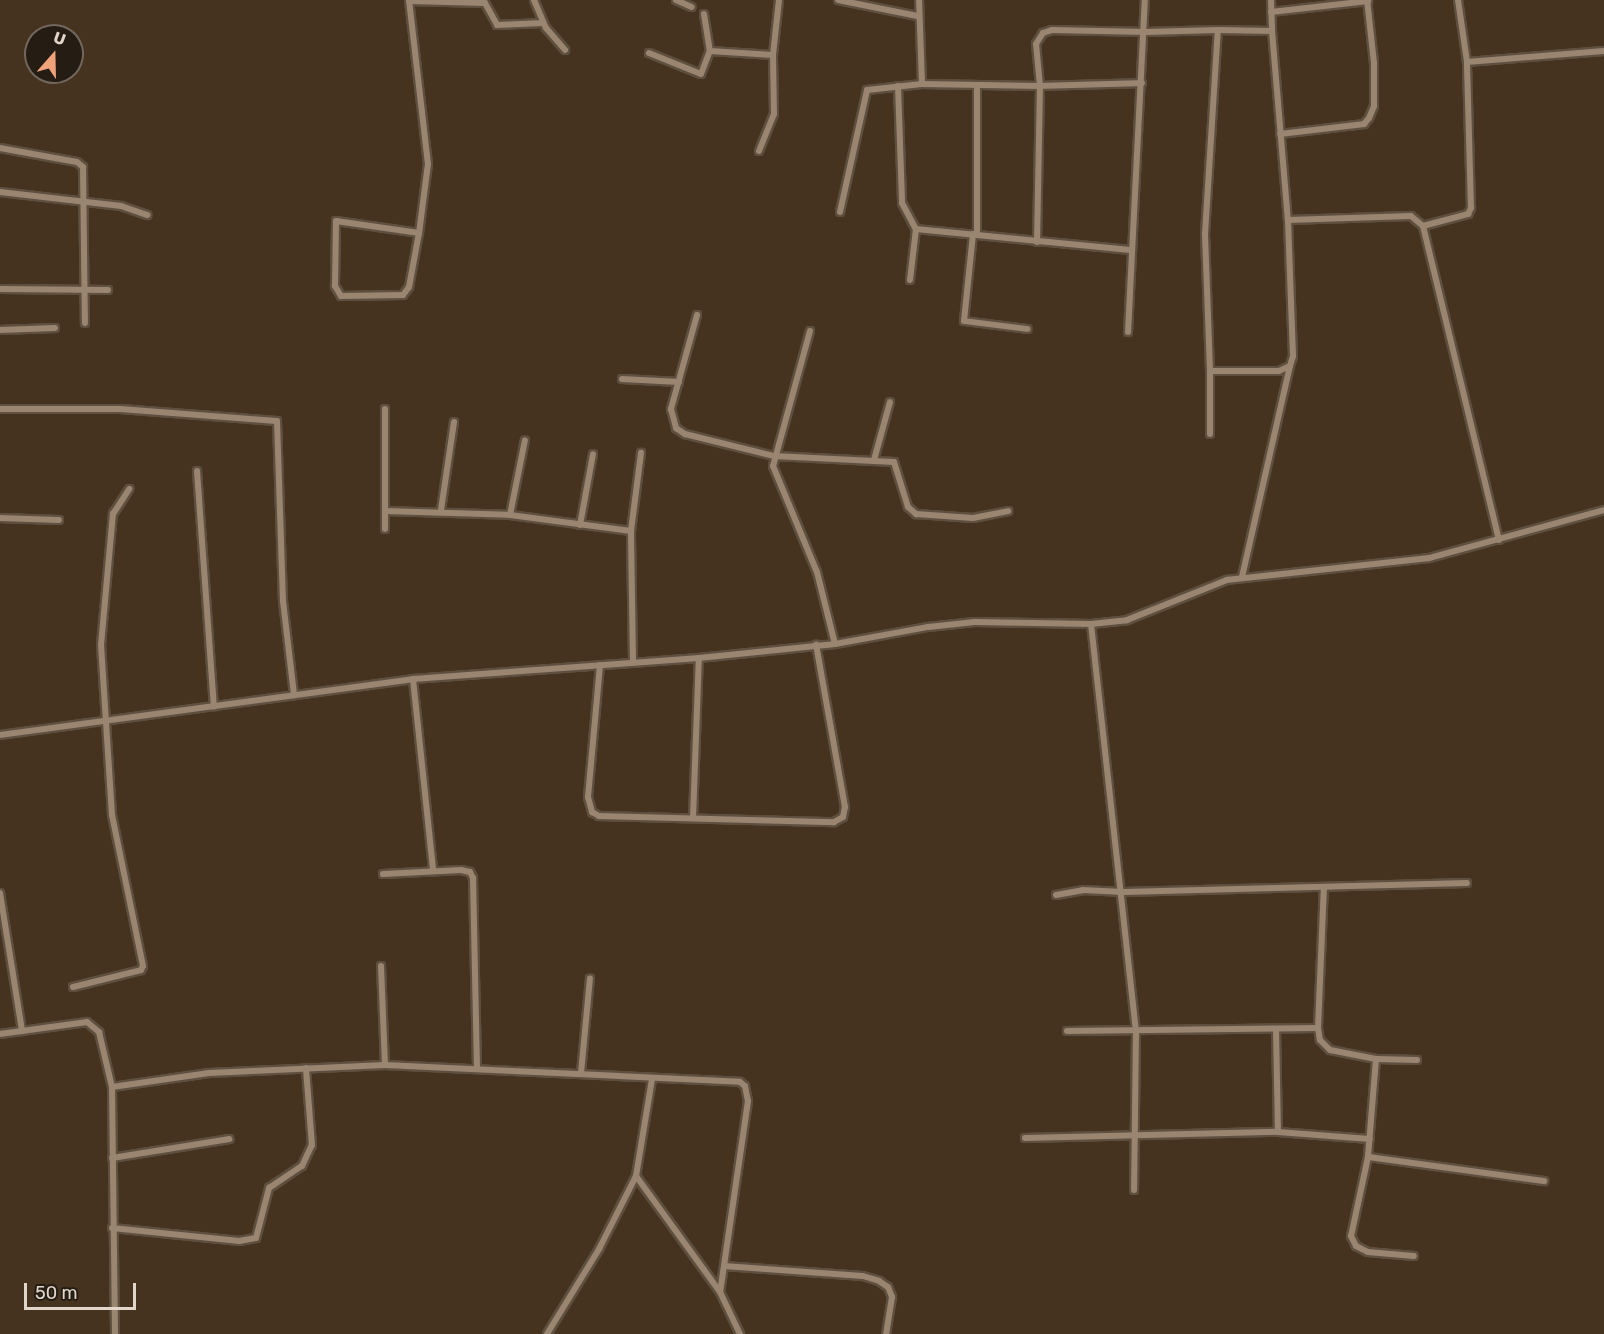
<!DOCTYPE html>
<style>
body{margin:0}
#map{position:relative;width:1604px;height:1334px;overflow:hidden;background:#453320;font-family:Rubik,sans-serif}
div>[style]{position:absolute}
.roads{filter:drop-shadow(2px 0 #5e4f3e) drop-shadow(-2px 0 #5e4f3e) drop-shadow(0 2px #5e4f3e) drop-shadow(0 -2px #5e4f3e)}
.minor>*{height:6px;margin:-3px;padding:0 3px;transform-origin:3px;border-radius:3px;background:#9a8570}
span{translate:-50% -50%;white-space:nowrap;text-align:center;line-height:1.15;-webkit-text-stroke:4.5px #251d14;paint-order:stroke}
.north{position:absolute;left:24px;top:24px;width:60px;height:60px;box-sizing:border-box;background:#251d14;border:2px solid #71675d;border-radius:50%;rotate:20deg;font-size:16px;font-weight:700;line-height:24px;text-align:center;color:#e2d6cb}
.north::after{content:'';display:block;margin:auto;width:21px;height:27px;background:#f0a27a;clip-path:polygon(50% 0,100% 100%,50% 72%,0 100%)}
.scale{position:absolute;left:24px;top:1283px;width:112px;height:27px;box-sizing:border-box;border:3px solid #e2d6cb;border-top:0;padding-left:8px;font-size:18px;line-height:21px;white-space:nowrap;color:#e2d6cb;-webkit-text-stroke:4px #251d14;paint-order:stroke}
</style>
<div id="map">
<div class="roads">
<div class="minor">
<i style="left:409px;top:0;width:165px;rotate:83.4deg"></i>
<i style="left:428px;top:164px;width:70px;rotate:97.4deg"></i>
<i style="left:419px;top:233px;width:55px;rotate:100.5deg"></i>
<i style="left:409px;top:287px;width:10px;rotate:127deg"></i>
<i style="left:403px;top:295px;width:62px;rotate:179.1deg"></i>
<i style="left:341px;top:296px;width:12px;rotate:-121deg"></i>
<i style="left:335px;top:286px;width:65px;rotate:-89.1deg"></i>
<i style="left:336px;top:221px;width:84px;rotate:8.2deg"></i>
<i style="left:534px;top:0;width:30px;rotate:67deg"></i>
<i style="left:546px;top:28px;width:29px;rotate:49deg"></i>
<i style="left:676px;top:0;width:17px;rotate:24deg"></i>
<i style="left:838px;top:0;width:81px;rotate:11.4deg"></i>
<i style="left:1271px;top:0;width:31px;rotate:88deg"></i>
<i style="left:1458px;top:0;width:63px;rotate:81.7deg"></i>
<i style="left:1467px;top:62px;width:137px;rotate:-4.6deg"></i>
<i style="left:409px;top:1px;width:76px;rotate:1.5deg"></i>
<i style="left:485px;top:3px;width:25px;rotate:61deg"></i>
<i style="left:497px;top:25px;width:46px;rotate:-2.5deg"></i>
<i style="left:1271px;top:12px;width:98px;rotate:-6.5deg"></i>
<i style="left:704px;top:14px;width:37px;rotate:81deg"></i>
<i style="left:649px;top:53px;width:56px;rotate:22deg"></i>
<i style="left:701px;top:74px;width:25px;rotate:-69deg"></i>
<i style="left:710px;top:51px;width:63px;rotate:3.6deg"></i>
<i style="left:922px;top:84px;width:118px;rotate:1deg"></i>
<i style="left:1040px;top:86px;width:42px;rotate:-95.4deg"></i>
<i style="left:1036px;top:44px;width:13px;rotate:-58deg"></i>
<i style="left:1043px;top:33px;width:9px;rotate:-18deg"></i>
<i style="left:1052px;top:30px;width:94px;rotate:1.2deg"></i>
<i style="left:1146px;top:32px;width:72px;rotate:-1.6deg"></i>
<i style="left:1218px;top:30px;width:54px;rotate:1.1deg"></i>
<i style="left:1272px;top:31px;width:190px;rotate:85.2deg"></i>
<i style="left:1288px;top:220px;width:136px;rotate:87.9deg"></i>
<i style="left:1293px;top:356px;width:10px;rotate:107deg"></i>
<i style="left:1290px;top:366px;width:12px;rotate:156deg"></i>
<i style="left:1279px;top:371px;width:69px;rotate:180deg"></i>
<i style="left:1210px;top:371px;width:137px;rotate:-92.1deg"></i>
<i style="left:1205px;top:234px;width:204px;rotate:-86.4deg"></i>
<i style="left:977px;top:85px;width:150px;rotate:90deg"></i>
<i style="left:898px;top:86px;width:117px;rotate:88deg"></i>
<i style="left:902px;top:203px;width:30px;rotate:62deg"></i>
<i style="left:1280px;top:134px;width:85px;rotate:-6.8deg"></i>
<i style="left:1364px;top:124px;width:8px;rotate:-50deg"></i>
<i style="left:1369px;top:118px;width:13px;rotate:-67deg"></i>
<i style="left:1374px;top:106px;width:43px;rotate:-90deg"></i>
<i style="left:1374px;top:63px;width:63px;rotate:-96.3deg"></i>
<i style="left:0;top:148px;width:78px;rotate:10.3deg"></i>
<i style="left:77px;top:162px;width:8px;rotate:40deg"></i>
<i style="left:83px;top:167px;width:156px;rotate:89.3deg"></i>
<i style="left:759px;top:151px;width:40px;rotate:-68deg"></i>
<i style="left:774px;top:114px;width:59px;rotate:-91deg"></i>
<i style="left:773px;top:55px;width:55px;rotate:-83.8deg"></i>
<i style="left:0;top:192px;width:122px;rotate:6.6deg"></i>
<i style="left:121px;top:206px;width:28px;rotate:19deg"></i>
<i style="left:840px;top:212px;width:125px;rotate:-77.5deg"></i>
<i style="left:867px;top:90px;width:55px;rotate:-6.2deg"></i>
<i style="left:922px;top:84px;width:84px;rotate:-92deg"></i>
<i style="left:1288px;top:220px;width:123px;rotate:-1.9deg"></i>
<i style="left:1411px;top:216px;width:16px;rotate:40deg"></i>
<i style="left:1423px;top:226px;width:323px;rotate:76.4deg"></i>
<i style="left:1423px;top:226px;width:47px;rotate:-14.9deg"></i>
<i style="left:1468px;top:214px;width:7px;rotate:-63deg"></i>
<i style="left:1471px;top:208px;width:146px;rotate:-91.6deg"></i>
<i style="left:973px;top:234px;width:87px;rotate:95.9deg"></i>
<i style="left:964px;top:321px;width:64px;rotate:7.2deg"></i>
<i style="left:1037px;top:242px;width:156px;rotate:-88.9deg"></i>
<i style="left:1040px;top:86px;width:102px;rotate:-1.7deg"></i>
<i style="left:910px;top:280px;width:51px;rotate:-83.3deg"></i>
<i style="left:916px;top:229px;width:215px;rotate:5.6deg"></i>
<i style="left:0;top:289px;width:108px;rotate:0.5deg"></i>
<i style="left:697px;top:315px;width:98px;rotate:105.5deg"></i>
<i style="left:671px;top:409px;width:20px;rotate:75deg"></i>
<i style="left:676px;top:428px;width:11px;rotate:34deg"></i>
<i style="left:685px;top:434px;width:92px;rotate:13.9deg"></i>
<i style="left:774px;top:456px;width:120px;rotate:2.9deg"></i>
<i style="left:894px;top:462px;width:47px;rotate:72.7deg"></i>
<i style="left:908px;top:507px;width:11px;rotate:41deg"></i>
<i style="left:916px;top:514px;width:57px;rotate:4deg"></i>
<i style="left:973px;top:518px;width:36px;rotate:-11deg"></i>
<i style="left:0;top:330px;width:55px;rotate:-2.1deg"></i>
<i style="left:810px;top:331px;width:140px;rotate:105.3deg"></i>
<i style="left:773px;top:466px;width:115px;rotate:67.5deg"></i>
<i style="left:817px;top:572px;width:74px;rotate:76deg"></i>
<i style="left:1128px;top:332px;width:332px;rotate:-87.1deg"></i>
<i style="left:1210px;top:371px;width:63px;rotate:90deg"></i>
<i style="left:622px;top:379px;width:57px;rotate:3deg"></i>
<i style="left:0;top:409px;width:120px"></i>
<i style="left:120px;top:409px;width:157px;rotate:4.4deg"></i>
<i style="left:277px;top:421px;width:180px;rotate:88.1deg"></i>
<i style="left:283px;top:601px;width:95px;rotate:83.3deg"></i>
<i style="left:385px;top:409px;width:102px;rotate:90deg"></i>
<i style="left:385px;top:511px;width:125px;rotate:1.8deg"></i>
<i style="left:510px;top:515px;width:122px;rotate:7.5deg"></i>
<i style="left:874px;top:460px;width:60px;rotate:-74.6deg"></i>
<i style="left:197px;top:471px;width:236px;rotate:85.9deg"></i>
<i style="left:441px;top:510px;width:89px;rotate:-81.6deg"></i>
<i style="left:385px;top:511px;width:18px;rotate:90deg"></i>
<i style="left:510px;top:515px;width:76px;rotate:-78.7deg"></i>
<i style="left:0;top:518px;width:59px;rotate:1.9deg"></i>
<i style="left:580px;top:525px;width:72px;rotate:-79.6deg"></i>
<i style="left:1242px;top:577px;width:216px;rotate:-77.2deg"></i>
<i style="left:1091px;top:624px;width:409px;rotate:83.7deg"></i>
<i style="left:1136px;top:1031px;width:159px;rotate:90.7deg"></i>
<i style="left:633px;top:662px;width:131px;rotate:-90.9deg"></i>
<i style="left:631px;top:531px;width:79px;rotate:-82.7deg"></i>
<i style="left:600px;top:665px;width:133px;rotate:95.2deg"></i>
<i style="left:588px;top:797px;width:16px;rotate:75deg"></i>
<i style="left:592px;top:812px;width:8px;rotate:30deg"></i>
<i style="left:599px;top:816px;width:235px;rotate:1.5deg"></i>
<i style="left:834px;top:822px;width:10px;rotate:-29deg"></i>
<i style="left:843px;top:817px;width:10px;rotate:-79deg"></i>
<i style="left:845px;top:807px;width:165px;rotate:-100.1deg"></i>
<i style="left:413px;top:679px;width:192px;rotate:84deg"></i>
<i style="left:0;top:735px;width:417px;rotate:-7.7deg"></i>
<i style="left:413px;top:679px;width:287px;rotate:-4.2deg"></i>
<i style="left:699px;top:658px;width:137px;rotate:-5.9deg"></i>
<i style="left:835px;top:644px;width:95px;rotate:-10.4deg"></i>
<i style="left:928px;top:627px;width:47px;rotate:-6.1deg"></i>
<i style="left:975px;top:622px;width:116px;rotate:1deg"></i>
<i style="left:1091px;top:624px;width:36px;rotate:-6deg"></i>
<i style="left:1127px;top:620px;width:108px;rotate:-21.8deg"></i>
<i style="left:1227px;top:580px;width:203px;rotate:-6.2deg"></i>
<i style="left:1429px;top:558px;width:181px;rotate:-15.3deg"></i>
<i style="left:693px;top:818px;width:160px;rotate:-87.9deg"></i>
<i style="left:383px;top:874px;width:78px;rotate:-2.9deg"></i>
<i style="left:461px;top:870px;width:9px;rotate:13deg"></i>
<i style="left:470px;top:872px;width:7px;rotate:63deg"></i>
<i style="left:473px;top:878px;width:191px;rotate:88.8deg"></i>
<i style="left:0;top:893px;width:140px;rotate:80.9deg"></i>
<i style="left:1056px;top:895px;width:27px;rotate:-10deg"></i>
<i style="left:1083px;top:890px;width:40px;rotate:2.9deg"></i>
<i style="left:1123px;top:892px;width:344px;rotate:-1.5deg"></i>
<i style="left:381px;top:966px;width:99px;rotate:87.7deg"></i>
<i style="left:73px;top:987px;width:70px;rotate:-14deg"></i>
<i style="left:141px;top:970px;width:4px;rotate:-63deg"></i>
<i style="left:143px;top:966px;width:154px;rotate:-101.6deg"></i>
<i style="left:112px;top:815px;width:170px;rotate:-93.7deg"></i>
<i style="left:101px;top:645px;width:132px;rotate:-84.8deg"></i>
<i style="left:113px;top:514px;width:30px;rotate:-57deg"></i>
<i style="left:1318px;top:1028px;width:141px;rotate:-87.6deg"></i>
<i style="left:1276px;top:1029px;width:103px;rotate:88.9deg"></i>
<i style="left:1067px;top:1031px;width:251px;rotate:-0.7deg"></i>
<i style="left:1318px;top:1028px;width:12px;rotate:81deg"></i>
<i style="left:1320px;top:1040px;width:14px;rotate:45deg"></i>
<i style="left:1330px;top:1050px;width:47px;rotate:11.1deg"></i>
<i style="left:1376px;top:1059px;width:98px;rotate:94.7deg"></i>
<i style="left:1368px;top:1157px;width:81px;rotate:102.1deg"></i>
<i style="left:1351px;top:1236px;width:11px;rotate:63deg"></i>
<i style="left:1356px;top:1246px;width:13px;rotate:27deg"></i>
<i style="left:1368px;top:1252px;width:46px;rotate:5deg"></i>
<i style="left:0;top:1034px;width:88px;rotate:-7.9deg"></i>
<i style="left:87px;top:1022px;width:16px;rotate:40deg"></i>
<i style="left:99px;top:1032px;width:57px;rotate:76.7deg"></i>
<i style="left:112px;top:1087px;width:247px;rotate:89.3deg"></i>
<i style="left:1376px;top:1059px;width:41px;rotate:1.4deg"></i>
<i style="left:581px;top:1073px;width:95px;rotate:-84.6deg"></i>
<i style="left:112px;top:1087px;width:98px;rotate:-8.2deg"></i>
<i style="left:209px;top:1073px;width:176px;rotate:-2.6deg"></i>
<i style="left:385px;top:1065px;width:355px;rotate:2.7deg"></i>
<i style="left:740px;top:1082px;width:6px;rotate:39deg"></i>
<i style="left:745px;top:1086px;width:15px;rotate:79deg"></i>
<i style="left:748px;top:1101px;width:193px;rotate:98.3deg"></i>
<i style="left:1025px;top:1138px;width:253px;rotate:-1.4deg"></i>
<i style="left:1278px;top:1132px;width:92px;rotate:4.4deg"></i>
<i style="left:1368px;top:1157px;width:178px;rotate:7.8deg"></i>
<i style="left:112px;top:1158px;width:119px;rotate:-9.2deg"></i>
<i style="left:636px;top:1176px;width:143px;rotate:54.1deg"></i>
<i style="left:720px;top:1292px;width:47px;rotate:64.5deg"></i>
<i style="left:112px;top:1228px;width:128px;rotate:5.8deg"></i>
<i style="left:239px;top:1241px;width:17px;rotate:-10deg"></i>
<i style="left:256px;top:1238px;width:52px;rotate:-75.4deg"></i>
<i style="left:269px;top:1188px;width:40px;rotate:-34deg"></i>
<i style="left:302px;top:1166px;width:23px;rotate:-65deg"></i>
<i style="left:312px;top:1145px;width:77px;rotate:-94.5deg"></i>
<i style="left:724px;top:1266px;width:139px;rotate:4.1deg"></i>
<i style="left:863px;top:1276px;width:17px;rotate:17deg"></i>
<i style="left:879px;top:1281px;width:11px;rotate:34deg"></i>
<i style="left:888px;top:1287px;width:11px;rotate:68deg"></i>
<i style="left:892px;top:1297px;width:37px;rotate:99deg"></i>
<i style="left:547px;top:1334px;width:100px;rotate:-58.5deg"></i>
<i style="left:599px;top:1249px;width:82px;rotate:-63.1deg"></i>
<i style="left:636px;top:1176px;width:98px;rotate:-80.6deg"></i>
</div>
</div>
<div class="north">U</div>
<div class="scale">50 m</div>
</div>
